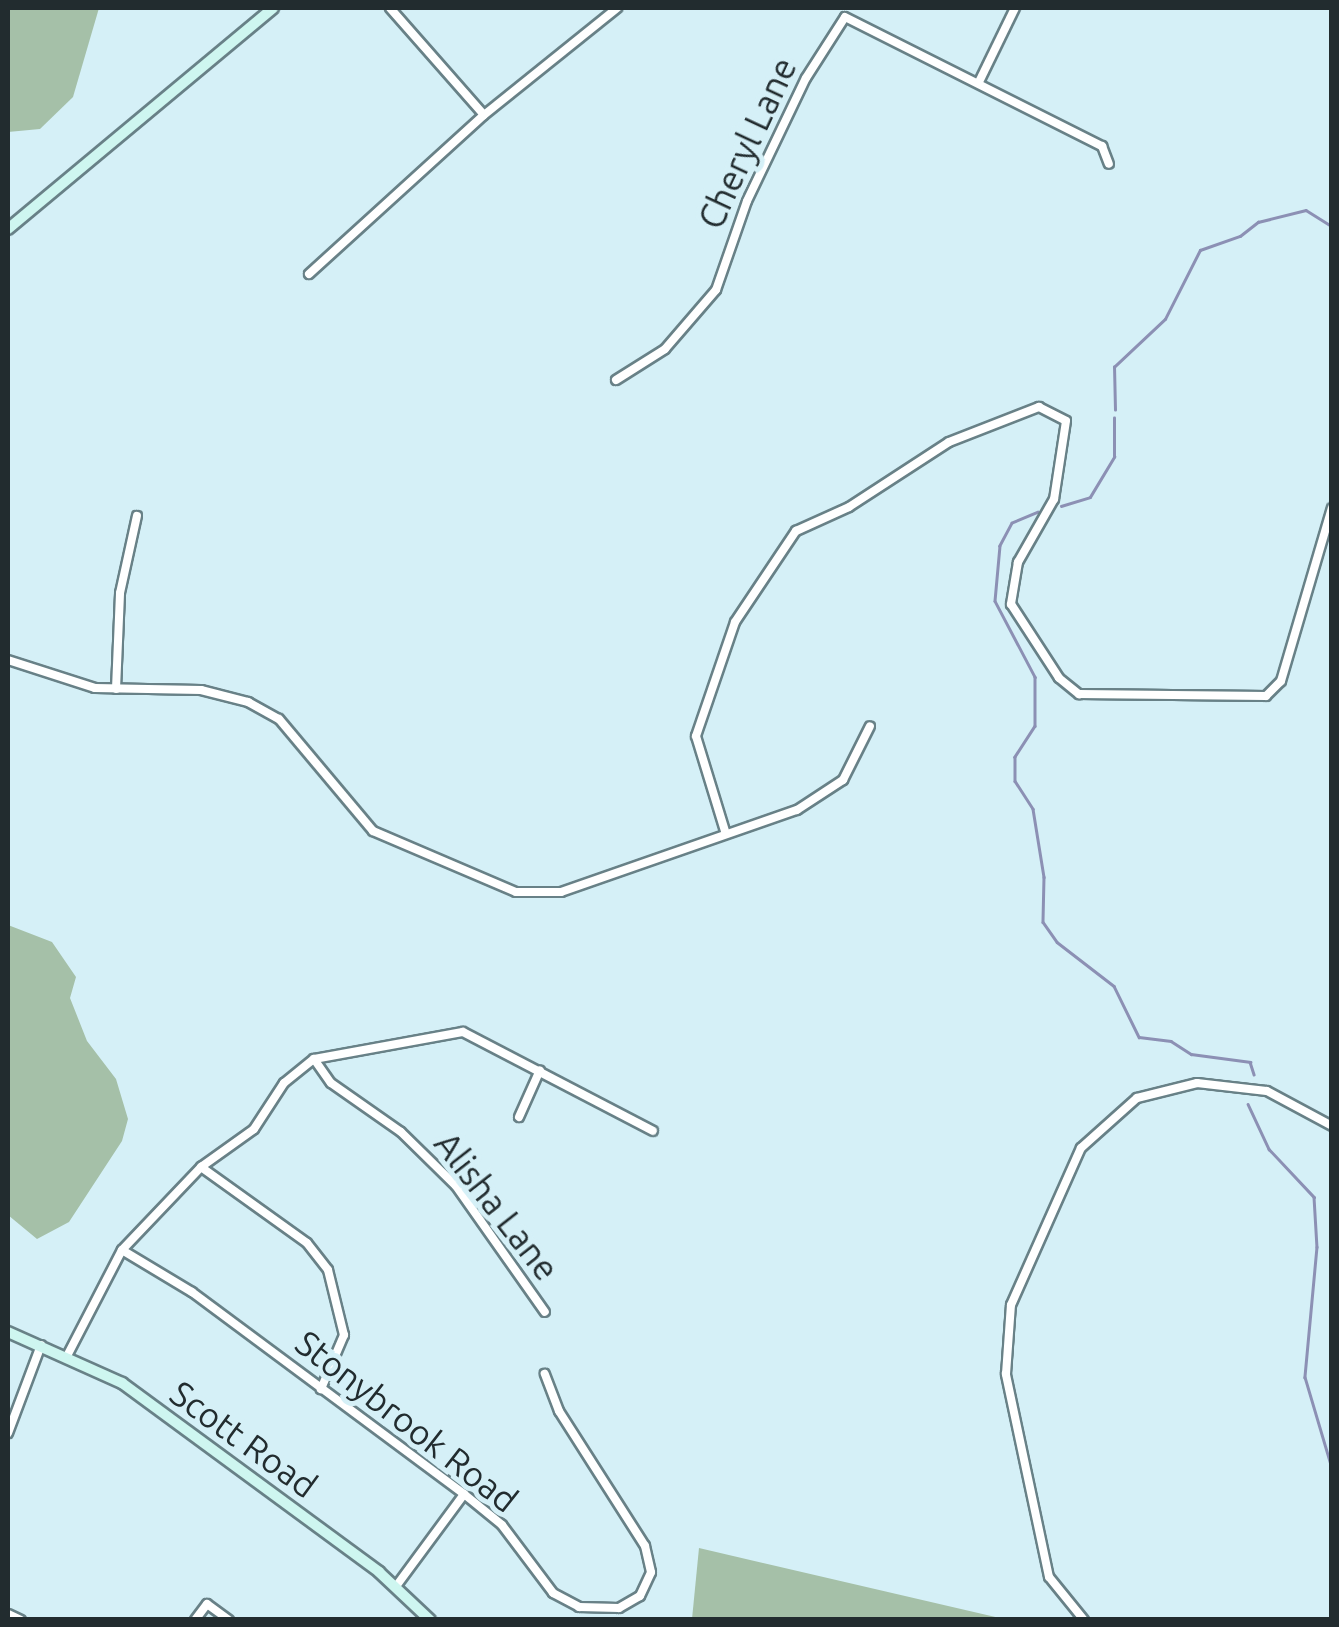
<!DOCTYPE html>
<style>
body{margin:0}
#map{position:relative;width:1339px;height:1627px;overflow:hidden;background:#d5f0f7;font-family:Ubuntu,sans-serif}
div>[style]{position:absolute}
.green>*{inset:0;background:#a5c0a8}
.stream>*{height:2.5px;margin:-1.25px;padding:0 1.25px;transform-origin:1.25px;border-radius:1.25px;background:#8c90b4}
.roads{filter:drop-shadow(2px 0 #688187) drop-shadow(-2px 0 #688187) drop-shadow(0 2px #688187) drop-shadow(0 -2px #688187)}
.street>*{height:8px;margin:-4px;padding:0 4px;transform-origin:4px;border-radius:4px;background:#fff}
.secondary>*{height:10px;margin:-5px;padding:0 5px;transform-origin:5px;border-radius:5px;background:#cef6f0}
span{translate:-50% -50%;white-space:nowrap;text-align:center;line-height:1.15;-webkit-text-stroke:10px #d5f0f7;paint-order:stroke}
.street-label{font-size:35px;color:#222c2f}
.frame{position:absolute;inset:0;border:10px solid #222c2f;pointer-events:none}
</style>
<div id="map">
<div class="green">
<i style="clip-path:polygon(8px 8px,99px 8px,73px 97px,40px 129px,8px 132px)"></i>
<i style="clip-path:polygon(8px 925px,52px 942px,76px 977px,70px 998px,87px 1041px,116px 1079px,128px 1119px,122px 1141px,69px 1222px,37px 1239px,8px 1215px)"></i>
<i style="clip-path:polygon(699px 1548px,1004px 1619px,692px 1619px)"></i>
</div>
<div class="stream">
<i style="left:1115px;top:410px;width:43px;rotate:-91.3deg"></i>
<i style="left:1114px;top:367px;width:70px;rotate:-43.3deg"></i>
<i style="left:1165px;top:319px;width:77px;rotate:-63.1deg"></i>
<i style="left:1200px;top:250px;width:42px;rotate:-19.3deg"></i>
<i style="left:1240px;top:236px;width:23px;rotate:-38deg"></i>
<i style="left:1258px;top:222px;width:49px;rotate:-14deg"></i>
<i style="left:1306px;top:210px;width:31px;rotate:32deg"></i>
<i style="left:1061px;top:506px;width:30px;rotate:-17deg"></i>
<i style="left:1090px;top:497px;width:47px;rotate:-59deg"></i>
<i style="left:1114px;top:457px;width:39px;rotate:-90deg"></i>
<i style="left:1038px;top:512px;width:28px;rotate:157deg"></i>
<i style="left:1012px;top:523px;width:26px;rotate:118deg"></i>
<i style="left:1000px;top:546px;width:55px;rotate:95.2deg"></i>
<i style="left:995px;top:601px;width:86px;rotate:62.2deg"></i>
<i style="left:1035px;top:677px;width:49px;rotate:90deg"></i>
<i style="left:1035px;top:726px;width:37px;rotate:123deg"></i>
<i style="left:1015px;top:757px;width:24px;rotate:90deg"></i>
<i style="left:1015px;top:781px;width:33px;rotate:57deg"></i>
<i style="left:1033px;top:809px;width:69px;rotate:80.8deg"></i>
<i style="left:1044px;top:877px;width:45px;rotate:91.3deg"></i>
<i style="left:1043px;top:922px;width:24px;rotate:55deg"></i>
<i style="left:1057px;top:942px;width:72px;rotate:37.7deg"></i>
<i style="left:1114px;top:986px;width:57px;rotate:63.9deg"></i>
<i style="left:1139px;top:1037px;width:32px;rotate:7deg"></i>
<i style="left:1171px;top:1041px;width:24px;rotate:33deg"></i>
<i style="left:1191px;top:1054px;width:60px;rotate:7.7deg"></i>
<i style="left:1250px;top:1062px;width:13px;rotate:72deg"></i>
<i style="left:1248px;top:1104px;width:50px;rotate:65deg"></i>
<i style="left:1269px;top:1149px;width:66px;rotate:46.8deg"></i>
<i style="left:1314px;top:1197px;width:50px;rotate:86.6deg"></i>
<i style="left:1317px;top:1247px;width:131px;rotate:95.3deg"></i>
<i style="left:1305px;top:1377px;width:95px;rotate:73.5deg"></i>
</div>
<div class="roads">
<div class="street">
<i style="left:390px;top:8px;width:142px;rotate:48.7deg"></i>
<i style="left:979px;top:82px;width:82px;rotate:-64.1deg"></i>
<i style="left:309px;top:274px;width:236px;rotate:-42.3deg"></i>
<i style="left:484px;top:115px;width:171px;rotate:-38.8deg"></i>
<i style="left:616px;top:380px;width:58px;rotate:-32.3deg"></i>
<i style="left:665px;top:349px;width:78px;rotate:-49.2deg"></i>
<i style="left:716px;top:290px;width:94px;rotate:-70.8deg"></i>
<i style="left:747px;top:201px;width:136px;rotate:-64.4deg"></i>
<i style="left:806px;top:78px;width:72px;rotate:-57.4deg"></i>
<i style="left:845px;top:17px;width:288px;rotate:26.7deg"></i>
<i style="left:1102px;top:146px;width:19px;rotate:69deg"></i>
<i style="left:8px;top:660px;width:91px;rotate:17.8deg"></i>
<i style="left:95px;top:688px;width:106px;rotate:1.1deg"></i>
<i style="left:201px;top:690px;width:49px;rotate:14.3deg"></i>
<i style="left:248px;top:702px;width:35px;rotate:29deg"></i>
<i style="left:279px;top:719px;width:146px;rotate:50deg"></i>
<i style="left:373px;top:831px;width:155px;rotate:23.1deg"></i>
<i style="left:516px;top:892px;width:45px"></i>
<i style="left:561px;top:892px;width:250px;rotate:-19.2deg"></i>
<i style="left:797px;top:810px;width:55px;rotate:-33.1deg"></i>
<i style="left:843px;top:780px;width:60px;rotate:-63.4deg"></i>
<i style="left:116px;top:689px;width:96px;rotate:-87.6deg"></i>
<i style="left:120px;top:593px;width:79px;rotate:-77.6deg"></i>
<i style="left:725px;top:831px;width:99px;rotate:-107deg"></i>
<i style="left:696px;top:736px;width:120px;rotate:-71.1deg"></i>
<i style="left:735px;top:622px;width:110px;rotate:-56.2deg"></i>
<i style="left:796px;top:531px;width:58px;rotate:-24.4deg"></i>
<i style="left:849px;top:507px;width:119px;rotate:-33deg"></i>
<i style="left:949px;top:442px;width:97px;rotate:-21.3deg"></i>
<i style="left:1039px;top:407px;width:30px;rotate:27deg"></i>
<i style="left:1066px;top:421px;width:79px;rotate:98.7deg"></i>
<i style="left:1054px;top:499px;width:73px;rotate:119.7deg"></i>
<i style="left:1018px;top:562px;width:43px;rotate:99.5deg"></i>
<i style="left:1011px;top:604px;width:88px;rotate:57deg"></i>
<i style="left:1059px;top:678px;width:26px;rotate:39deg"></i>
<i style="left:1079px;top:694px;width:187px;rotate:0.6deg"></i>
<i style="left:1266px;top:696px;width:21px;rotate:-45deg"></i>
<i style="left:1281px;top:681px;width:180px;rotate:-73.6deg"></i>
<i style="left:314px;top:1059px;width:29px;rotate:55deg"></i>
<i style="left:331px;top:1083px;width:85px;rotate:35deg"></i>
<i style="left:401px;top:1132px;width:77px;rotate:44.5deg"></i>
<i style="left:456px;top:1186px;width:154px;rotate:54.8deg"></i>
<i style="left:519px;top:1117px;width:51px;rotate:-65.9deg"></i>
<i style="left:201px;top:1167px;width:130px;rotate:35.6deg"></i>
<i style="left:307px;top:1243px;width:34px;rotate:52deg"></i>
<i style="left:328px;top:1270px;width:67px;rotate:76.2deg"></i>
<i style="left:344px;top:1335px;width:59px;rotate:113.1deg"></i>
<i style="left:122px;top:1250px;width:82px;rotate:31deg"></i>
<i style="left:192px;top:1292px;width:339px;rotate:36.6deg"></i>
<i style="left:464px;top:1494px;width:49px;rotate:39.2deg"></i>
<i style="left:502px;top:1525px;width:85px;rotate:53.1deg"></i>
<i style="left:553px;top:1593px;width:30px;rotate:28deg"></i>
<i style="left:579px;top:1607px;width:40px;rotate:1.4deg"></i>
<i style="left:619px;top:1608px;width:24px;rotate:-30deg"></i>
<i style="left:640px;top:1596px;width:26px;rotate:-65deg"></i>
<i style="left:651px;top:1572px;width:27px;rotate:-103deg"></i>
<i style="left:645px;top:1546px;width:160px;rotate:-122.5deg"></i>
<i style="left:559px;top:1411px;width:40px;rotate:-111deg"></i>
<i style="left:67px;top:1356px;width:119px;rotate:-62.6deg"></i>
<i style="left:122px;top:1250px;width:115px;rotate:-46.4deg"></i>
<i style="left:201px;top:1167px;width:65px;rotate:-35.6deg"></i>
<i style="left:254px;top:1129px;width:55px;rotate:-56.9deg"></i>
<i style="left:284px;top:1083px;width:38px;rotate:-39deg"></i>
<i style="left:314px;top:1059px;width:151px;rotate:-10.3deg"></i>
<i style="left:463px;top:1032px;width:214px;rotate:27.5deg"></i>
<i style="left:8px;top:1433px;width:94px;rotate:-69.4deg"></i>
<i style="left:397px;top:1585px;width:113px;rotate:-53.6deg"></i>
<i style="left:8px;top:1614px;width:14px;rotate:25deg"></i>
<i style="left:195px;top:1620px;width:20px;rotate:-53deg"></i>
<i style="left:207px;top:1604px;width:27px;rotate:36deg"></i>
<i style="left:1084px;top:1620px;width:55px;rotate:-129.1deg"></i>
<i style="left:1049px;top:1577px;width:208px;rotate:-102deg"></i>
<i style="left:1006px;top:1374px;width:69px;rotate:-85.9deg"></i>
<i style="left:1011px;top:1305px;width:172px;rotate:-66deg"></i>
<i style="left:1081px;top:1148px;width:75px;rotate:-41.8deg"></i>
<i style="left:1137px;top:1098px;width:62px;rotate:-14deg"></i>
<i style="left:1197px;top:1083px;width:70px;rotate:6.5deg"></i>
<i style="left:1267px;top:1091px;width:74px;rotate:28.3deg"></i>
</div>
<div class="secondary">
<i style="left:8px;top:229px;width:345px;rotate:-39.8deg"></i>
<i style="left:8px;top:1332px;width:125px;rotate:24.1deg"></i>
<i style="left:122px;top:1383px;width:319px;rotate:36.3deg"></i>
<i style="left:379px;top:1572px;width:70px;rotate:43.3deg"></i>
</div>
</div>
<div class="street-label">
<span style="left:747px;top:143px;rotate:-65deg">Cheryl Lane</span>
<span style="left:497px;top:1206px;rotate:52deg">Alisha Lane</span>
<span style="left:407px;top:1421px;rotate:38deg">Stonybrook Road</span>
<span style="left:244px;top:1439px;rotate:36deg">Scott Road</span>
</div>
<div class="frame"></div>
</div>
